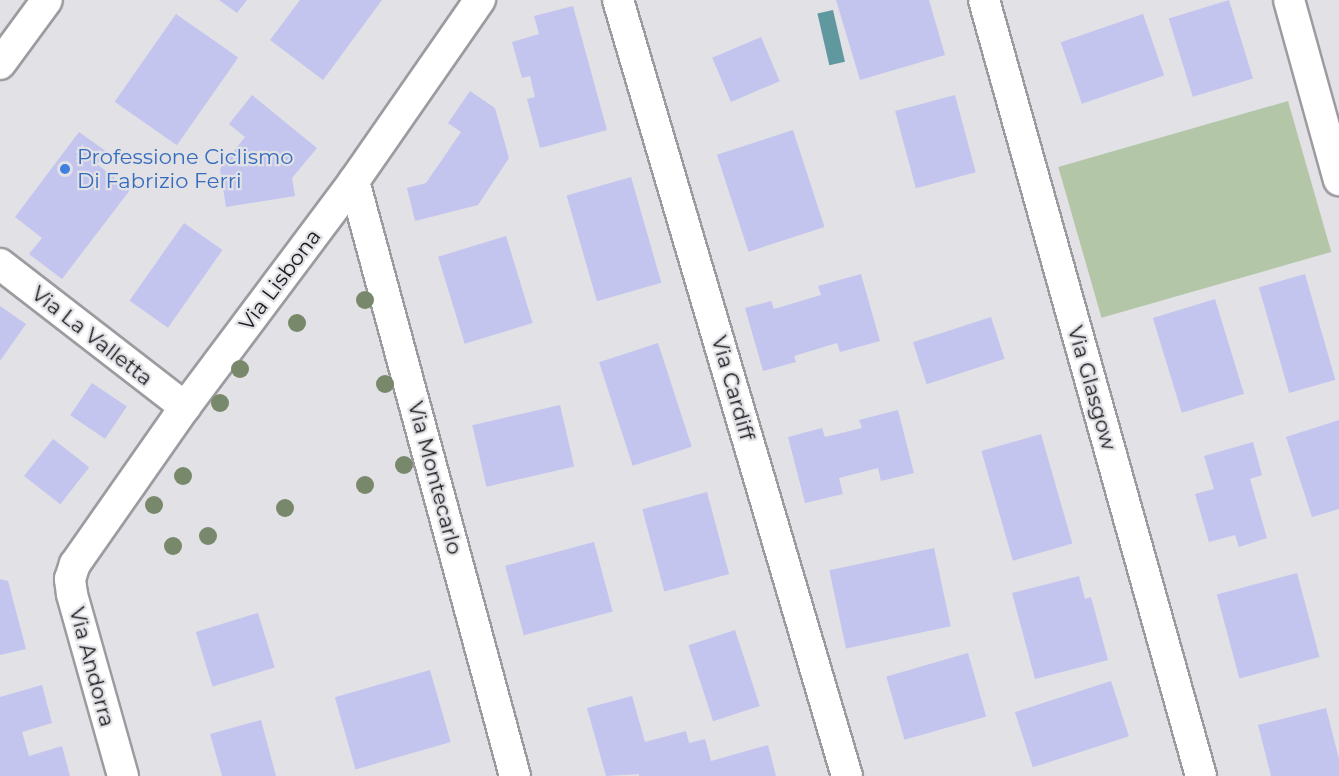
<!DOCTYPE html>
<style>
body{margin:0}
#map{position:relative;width:1339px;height:776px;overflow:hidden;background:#e1e1e6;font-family:Montserrat,sans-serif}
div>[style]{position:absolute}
.green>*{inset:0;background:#b3c7a8;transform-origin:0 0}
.water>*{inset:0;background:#6098a0;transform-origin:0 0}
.building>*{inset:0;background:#c3c5ef;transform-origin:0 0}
.roads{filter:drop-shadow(2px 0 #9c9ca0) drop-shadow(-2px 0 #9c9ca0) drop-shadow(0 2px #9c9ca0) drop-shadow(0 -2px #9c9ca0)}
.minor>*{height:30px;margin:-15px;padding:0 15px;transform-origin:15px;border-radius:15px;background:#fff}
.trees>*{width:18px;height:18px;margin:-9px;border-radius:50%;background:#78886b}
.dots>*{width:16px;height:16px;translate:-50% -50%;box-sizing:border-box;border:3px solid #e1e1e6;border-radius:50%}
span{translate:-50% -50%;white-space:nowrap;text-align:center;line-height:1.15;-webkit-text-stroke:4.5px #e1e1e6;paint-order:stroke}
.shop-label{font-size:21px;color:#366cbe}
.left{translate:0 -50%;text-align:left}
.street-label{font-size:21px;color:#1a1a1c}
</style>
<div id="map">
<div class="green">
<i style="left:1288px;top:101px;width:157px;height:239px;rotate:74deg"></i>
</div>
<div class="water">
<i style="left:833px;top:10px;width:53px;height:16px;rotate:77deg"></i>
</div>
<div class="building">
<i style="clip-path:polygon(219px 0,247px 0,237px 13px)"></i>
<i style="clip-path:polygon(300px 0,382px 0,323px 80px,270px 40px)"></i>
<i style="clip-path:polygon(836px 0,929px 0,945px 55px,860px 80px)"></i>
<i style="left:1229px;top:0;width:82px;height:63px;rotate:73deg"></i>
<i style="clip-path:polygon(573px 6px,607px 130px,540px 148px,527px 99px,535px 97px,530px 76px,522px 78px,512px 42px,539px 34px,534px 16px)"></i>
<i style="left:176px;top:14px;width:76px;height:107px;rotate:35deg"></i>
<i style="left:1143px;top:14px;width:65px;height:87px;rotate:71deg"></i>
<i style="left:761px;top:37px;width:48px;height:53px;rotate:67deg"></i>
<i style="clip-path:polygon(470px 91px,495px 108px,509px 158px,478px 205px,415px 221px,407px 188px,426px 183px,461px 132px,448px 123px)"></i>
<i style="clip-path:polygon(252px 95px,317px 148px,292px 178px,295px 196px,226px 207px,220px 169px,245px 137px,229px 124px)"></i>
<i style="left:955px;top:95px;width:80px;height:62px;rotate:75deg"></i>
<i style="left:793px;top:130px;width:102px;height:80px;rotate:72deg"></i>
<i style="clip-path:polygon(79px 132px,107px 152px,97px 164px,130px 190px,62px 279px,29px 254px,42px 238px,15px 217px)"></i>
<i style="left:631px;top:177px;width:110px;height:67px;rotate:74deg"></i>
<i style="left:184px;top:223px;width:47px;height:95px;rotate:35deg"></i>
<i style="left:506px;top:236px;width:91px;height:71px;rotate:73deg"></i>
<i style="clip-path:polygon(861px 274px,880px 341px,840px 352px,837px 343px,794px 356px,796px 362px,763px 371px,745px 308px,771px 301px,774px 309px,821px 295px,818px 286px)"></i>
<i style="left:1305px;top:274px;width:110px;height:48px;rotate:74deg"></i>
<i style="left:1215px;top:299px;width:99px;height:65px;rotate:73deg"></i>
<i style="clip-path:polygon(0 306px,26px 324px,0 361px)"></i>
<i style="left:991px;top:317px;width:44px;height:82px;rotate:72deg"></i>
<i style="left:658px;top:343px;width:109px;height:62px;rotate:72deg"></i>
<i style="left:92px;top:383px;width:42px;height:39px;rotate:34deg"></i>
<i style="left:560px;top:405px;width:63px;height:90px;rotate:77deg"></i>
<i style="clip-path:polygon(898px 410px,914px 473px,881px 481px,878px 468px,839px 478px,843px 494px,805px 503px,788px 437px,822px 428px,825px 437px,862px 428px,859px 420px)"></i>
<i style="clip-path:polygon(1339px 420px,1339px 509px,1312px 517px,1286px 437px)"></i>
<i style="left:1041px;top:434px;width:114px;height:62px;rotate:74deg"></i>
<i style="left:53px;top:439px;width:46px;height:47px;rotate:38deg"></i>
<i style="clip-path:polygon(1253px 442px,1262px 475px,1250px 479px,1267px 538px,1239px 547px,1235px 535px,1209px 542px,1195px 494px,1214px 489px,1204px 456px)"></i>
<i style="left:707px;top:492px;width:85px;height:67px;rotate:75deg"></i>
<i style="left:594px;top:542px;width:72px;height:92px;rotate:75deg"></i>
<i style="left:934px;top:548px;width:80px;height:107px;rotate:78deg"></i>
<i style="left:1297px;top:573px;width:87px;height:83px;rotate:75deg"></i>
<i style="clip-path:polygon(1079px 576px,1085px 599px,1091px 597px,1108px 660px,1035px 679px,1012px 593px)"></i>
<i style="clip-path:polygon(0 579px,8px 581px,26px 649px,0 655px)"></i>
<i style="left:258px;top:613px;width:57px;height:65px;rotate:73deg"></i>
<i style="left:735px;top:630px;width:80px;height:49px;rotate:72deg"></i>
<i style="left:968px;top:653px;width:66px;height:85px;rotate:74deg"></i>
<i style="left:430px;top:670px;width:75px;height:99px;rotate:74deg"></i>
<i style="left:1111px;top:681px;width:58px;height:101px;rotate:72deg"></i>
<i style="clip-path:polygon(42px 685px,52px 723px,22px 732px,29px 756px,62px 746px,70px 776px,0 776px,0 697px)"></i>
<i style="clip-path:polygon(632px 696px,645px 742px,686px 731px,689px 743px,705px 739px,711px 761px,768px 745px,776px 776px,639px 776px,639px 774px,606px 776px,587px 708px)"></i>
<i style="clip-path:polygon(1326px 708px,1339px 759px,1339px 776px,1271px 776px,1258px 725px)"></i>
<i style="clip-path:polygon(261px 720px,276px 776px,222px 776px,210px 734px)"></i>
</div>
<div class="roads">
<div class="minor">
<i style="left:618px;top:0;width:809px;rotate:73.56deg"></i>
<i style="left:984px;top:0;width:806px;rotate:74.38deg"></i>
<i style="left:1289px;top:0;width:187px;rotate:74.5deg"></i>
<i style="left:0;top:64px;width:79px;rotate:-53.7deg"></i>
<i style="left:354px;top:181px;width:616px;rotate:74.86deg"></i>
<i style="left:0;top:264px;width:234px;rotate:37.7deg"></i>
<i style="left:123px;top:776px;width:189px;rotate:-105.7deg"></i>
<i style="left:72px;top:594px;width:15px;rotate:-98deg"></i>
<i style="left:70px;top:579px;width:16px;rotate:-72deg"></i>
<i style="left:75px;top:564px;width:192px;rotate:-55deg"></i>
<i style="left:185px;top:407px;width:282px;rotate:-53.2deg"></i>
<i style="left:354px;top:181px;width:221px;rotate:-55.2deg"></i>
</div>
</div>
<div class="trees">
<i style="left:365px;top:300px"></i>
<i style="left:297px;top:323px"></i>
<i style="left:240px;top:369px"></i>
<i style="left:385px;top:384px"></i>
<i style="left:220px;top:403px"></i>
<i style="left:404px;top:465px"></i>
<i style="left:183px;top:476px"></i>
<i style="left:365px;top:485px"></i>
<i style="left:154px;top:505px"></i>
<i style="left:285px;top:508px"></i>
<i style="left:208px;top:536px"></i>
<i style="left:173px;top:546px"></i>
</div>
<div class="dots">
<i style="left:65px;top:169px;background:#3f7fe0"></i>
</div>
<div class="shop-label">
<span class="left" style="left:77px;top:169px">Professione Ciclismo<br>Di Fabrizio Ferri</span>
</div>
<div class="street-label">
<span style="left:280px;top:280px;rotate:-53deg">Via Lisbona</span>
<span style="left:92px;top:336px;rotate:38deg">Via La Valletta</span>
<span style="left:733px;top:388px;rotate:74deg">Via Cardiff</span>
<span style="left:1092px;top:388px;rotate:74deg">Via Glasgow</span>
<span style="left:435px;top:478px;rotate:75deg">Via Montecarlo</span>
<span style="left:92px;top:667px;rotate:75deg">Via Andorra</span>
</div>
</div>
